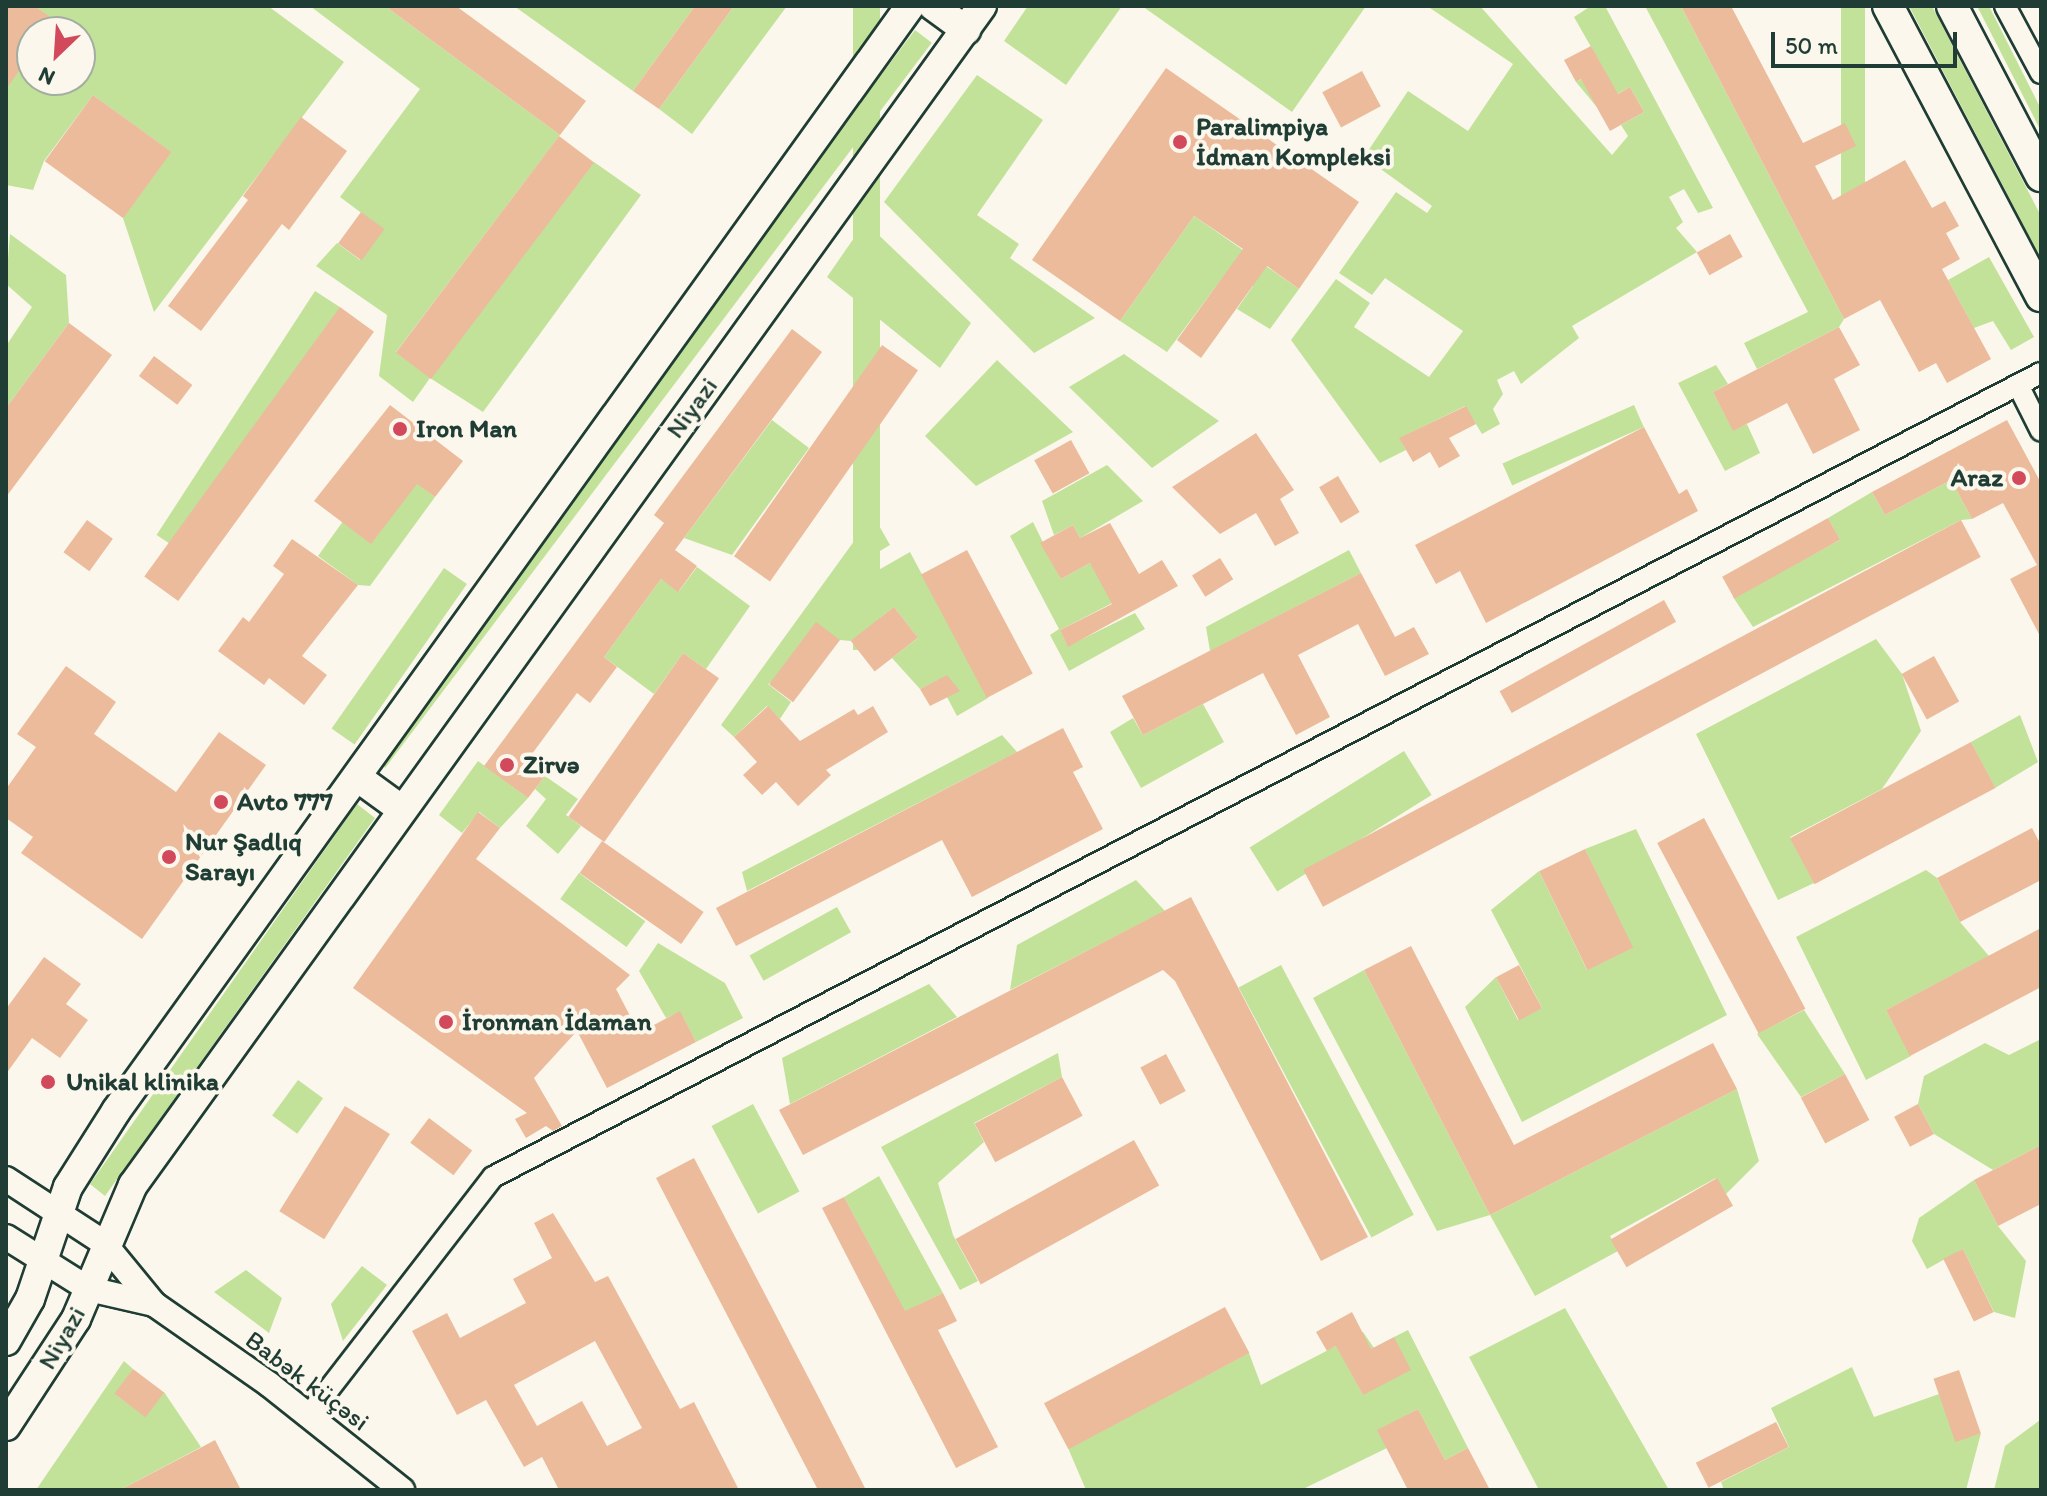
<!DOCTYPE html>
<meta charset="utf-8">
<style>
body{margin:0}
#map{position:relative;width:2047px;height:1496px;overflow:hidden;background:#fbf7ec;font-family:Itim,sans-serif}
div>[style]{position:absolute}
.green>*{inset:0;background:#c2e29a;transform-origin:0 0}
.building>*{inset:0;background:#ebbb9c;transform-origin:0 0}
.roads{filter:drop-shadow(2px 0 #1f3d34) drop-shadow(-2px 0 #1f3d34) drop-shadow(0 2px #1f3d34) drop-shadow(0 -2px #1f3d34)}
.minor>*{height:20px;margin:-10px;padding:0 10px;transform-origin:10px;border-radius:10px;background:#fbf7ec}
.tertiary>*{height:24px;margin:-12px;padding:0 12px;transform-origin:12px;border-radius:12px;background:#fbf7ec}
.secondary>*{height:28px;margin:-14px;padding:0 14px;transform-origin:14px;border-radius:14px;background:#fbf7ec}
.primary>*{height:30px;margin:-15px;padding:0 15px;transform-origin:15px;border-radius:15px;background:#fbf7ec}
.dots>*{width:22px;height:22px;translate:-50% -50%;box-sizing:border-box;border:4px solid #fbf7ec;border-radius:50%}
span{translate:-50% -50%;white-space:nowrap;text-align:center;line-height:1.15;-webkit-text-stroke:8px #fbf7ec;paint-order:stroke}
.poi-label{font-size:26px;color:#1f3d34;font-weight:700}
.left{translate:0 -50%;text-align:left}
.right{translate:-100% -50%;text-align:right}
.street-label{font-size:26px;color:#1f3d34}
.frame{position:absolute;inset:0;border:8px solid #1f3d34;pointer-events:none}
.north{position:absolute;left:16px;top:16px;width:80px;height:80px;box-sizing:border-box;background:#fbf7ec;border:2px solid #a3ada2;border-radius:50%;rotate:205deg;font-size:22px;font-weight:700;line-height:32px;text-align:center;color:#1f3d34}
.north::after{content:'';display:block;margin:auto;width:28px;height:36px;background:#d1495b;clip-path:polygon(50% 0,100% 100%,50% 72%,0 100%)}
.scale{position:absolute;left:1771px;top:32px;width:186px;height:36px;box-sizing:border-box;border:4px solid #1f3d34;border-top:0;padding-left:10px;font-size:24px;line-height:28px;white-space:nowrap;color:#1f3d34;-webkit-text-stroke:6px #fbf7ec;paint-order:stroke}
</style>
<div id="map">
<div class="green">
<i style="clip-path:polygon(35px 6px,268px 6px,344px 62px,154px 312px,123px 218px,171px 152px,93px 95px,44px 161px,33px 190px,6px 185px,6px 85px,32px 53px,32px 80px,80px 80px,80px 32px,47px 32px,55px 21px)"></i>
<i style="clip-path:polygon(310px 6px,385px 6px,560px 135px,396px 352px,430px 377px,594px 162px,641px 195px,483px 412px,430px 378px,413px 402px,379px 376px,387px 315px,316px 266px,337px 243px,360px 260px,383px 229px,340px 197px,420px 89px)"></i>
<i style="clip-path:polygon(514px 6px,695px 6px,633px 91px)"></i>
<i style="clip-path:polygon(734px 6px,787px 6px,692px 134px,659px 109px)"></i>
<i style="left:853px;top:6px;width:27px;height:644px"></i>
<i style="clip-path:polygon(1028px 6px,1122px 6px,1066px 85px,1004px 41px)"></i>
<i style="clip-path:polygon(1142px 6px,1366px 6px,1292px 112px)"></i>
<i style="clip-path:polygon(1427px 6px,1480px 6px,1612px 155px,1628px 136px,1621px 125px,1644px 112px,1630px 87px,1596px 106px,1576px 82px,1603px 68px,1574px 17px,1591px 6px,1605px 6px,1713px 208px,1698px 213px,1684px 189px,1669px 197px,1683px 222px,1676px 228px,1697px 252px,1572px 326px,1579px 338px,1521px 384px,1514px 371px,1497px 380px,1503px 394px,1493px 409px,1500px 424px,1482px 434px,1465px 406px,1400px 438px,1406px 450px,1380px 463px,1291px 340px,1336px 279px,1370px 303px,1354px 327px,1429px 377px,1463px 331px,1385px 278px,1372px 295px,1339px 273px,1396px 192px,1427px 213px,1432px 206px,1364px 157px,1408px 91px,1468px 131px,1513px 64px)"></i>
<i style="clip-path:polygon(1645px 6px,1681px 6px,1844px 319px,1839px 327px,1757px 369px,1744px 343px,1808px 312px)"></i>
<i style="left:1841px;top:6px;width:24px;height:206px"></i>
<i style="clip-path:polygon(1909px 6px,1932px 6px,2041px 216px,2041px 259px)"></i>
<i style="clip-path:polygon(1977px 6px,1989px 6px,2041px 109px,2041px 131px)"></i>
<i style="left:915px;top:30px;width:21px;height:908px;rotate:37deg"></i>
<i style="clip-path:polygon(977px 75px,1043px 120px,977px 215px,1019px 244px,1010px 258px,1095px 318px,1034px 353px,884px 202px)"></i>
<i style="clip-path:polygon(1194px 216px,1299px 289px,1270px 329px,1237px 309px,1253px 286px,1229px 269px,1167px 352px,1120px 321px)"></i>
<i style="clip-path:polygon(865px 222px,971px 323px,940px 368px,827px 277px)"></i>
<i style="clip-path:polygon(10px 234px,66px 275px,69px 323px,6px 408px,6px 346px,32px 307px,6px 284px)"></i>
<i style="clip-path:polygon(1989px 257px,2034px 337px,2011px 350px,1993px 321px,1974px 328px,1948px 280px)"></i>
<i style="left:315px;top:291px;width:30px;height:291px;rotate:33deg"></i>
<i style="clip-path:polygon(1124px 354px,1219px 421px,1152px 468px,1069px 387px)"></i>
<i style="clip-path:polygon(997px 360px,1073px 432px,976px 486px,925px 436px)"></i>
<i style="clip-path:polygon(1716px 365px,1728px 384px,1713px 392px,1733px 430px,1747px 424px,1760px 453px,1725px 471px,1678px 383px)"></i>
<i style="left:1634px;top:405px;width:24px;height:144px;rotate:66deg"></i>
<i style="clip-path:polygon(772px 420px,809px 448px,732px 555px,684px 538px)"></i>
<i style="clip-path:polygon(387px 460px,435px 497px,370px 586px,358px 585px,318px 556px)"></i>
<i style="clip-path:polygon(1107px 465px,1143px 501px,1080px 538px,1073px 525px,1054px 535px,1042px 501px)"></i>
<i style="clip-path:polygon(1951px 480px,1972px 519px,1961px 520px,1753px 627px,1733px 597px,1840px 540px,1828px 518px,1872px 492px,1885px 515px)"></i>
<i style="clip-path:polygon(873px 515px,890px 545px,853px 567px,861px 580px,910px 552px,988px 698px,957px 716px,938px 680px,920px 689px,892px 658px,918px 638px,894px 607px,851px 641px,840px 640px,768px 684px,791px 702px,780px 719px,767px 706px,734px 737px,721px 725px)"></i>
<i style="clip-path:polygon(1033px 522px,1061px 579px,1090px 563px,1126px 596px,1060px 630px,1068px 646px,1135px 613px,1145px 629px,1069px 671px,1050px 635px,1059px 629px,1010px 536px)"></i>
<i style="clip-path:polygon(1349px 550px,1361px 573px,1210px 651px,1206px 627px)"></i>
<i style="clip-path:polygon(697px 567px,750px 606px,706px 669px,683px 653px,654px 694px,604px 657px,661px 579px,679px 591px)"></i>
<i style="left:444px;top:568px;width:28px;height:196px;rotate:35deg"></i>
<i style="clip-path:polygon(1876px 639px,1902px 674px,1921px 731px,1882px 789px,1790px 837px,1814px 883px,1778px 900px,1696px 734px)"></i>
<i style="clip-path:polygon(1203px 704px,1224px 742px,1141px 788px,1110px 732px,1133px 718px,1143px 735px)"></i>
<i style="clip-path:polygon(2020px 715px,2038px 762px,1995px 788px,1971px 742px)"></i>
<i style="clip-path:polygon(1002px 735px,1017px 752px,747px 891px,742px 872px)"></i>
<i style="left:1404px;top:751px;width:52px;height:182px;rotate:58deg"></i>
<i style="clip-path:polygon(478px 761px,528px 798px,500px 828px,479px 812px,462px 833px,439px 815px)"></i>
<i style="clip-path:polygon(545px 776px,578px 799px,566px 815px,581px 826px,558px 854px,526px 826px,546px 799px,535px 789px)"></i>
<i style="clip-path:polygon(357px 804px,375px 818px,105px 1196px,90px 1184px)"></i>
<i style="clip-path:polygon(1636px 829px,1727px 1015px,1522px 1122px,1465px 1007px,1496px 977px,1518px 1020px,1542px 1008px,1491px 910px,1539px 871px,1587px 970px,1632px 948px,1585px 849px)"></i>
<i style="clip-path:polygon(1926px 870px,1937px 878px,1960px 922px,1989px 956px,1886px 1010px,1911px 1056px,1866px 1080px,1796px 937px)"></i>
<i style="left:579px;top:873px;width:82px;height:32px;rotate:36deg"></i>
<i style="clip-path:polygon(1136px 880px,1165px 911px,1010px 990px,1017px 945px)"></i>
<i style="left:837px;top:907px;width:29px;height:100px;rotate:61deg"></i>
<i style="clip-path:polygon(658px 943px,725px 983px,743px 1018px,696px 1042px,680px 1012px,666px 1018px,639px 971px)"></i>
<i style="left:1281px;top:965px;width:283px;height:48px;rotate:62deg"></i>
<i style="clip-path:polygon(1364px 970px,1490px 1215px,1737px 1089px,1759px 1161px,1726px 1194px,1716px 1178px,1610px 1236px,1618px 1251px,1535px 1296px,1490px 1215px,1437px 1231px,1313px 998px)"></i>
<i style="clip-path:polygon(929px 984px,957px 1017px,790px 1104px,782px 1058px)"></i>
<i style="clip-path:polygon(1804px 1010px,1845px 1074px,1801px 1097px,1757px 1034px)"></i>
<i style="clip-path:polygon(2041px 1039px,2041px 1145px,1993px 1170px,1934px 1134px,1918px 1104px,1924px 1076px,1985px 1043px,2009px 1055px)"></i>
<i style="clip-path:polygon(1058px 1053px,1062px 1077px,974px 1123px,984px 1142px,938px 1183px,953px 1235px,978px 1281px,960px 1290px,881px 1147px)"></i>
<i style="left:298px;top:1080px;width:31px;height:44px;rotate:36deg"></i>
<i style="left:753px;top:1104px;width:99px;height:47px;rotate:62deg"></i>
<i style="clip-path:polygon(879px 1176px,943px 1293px,918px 1305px,919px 1339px,844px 1197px)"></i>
<i style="clip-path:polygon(1974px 1180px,1998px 1226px,2026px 1261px,2015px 1318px,1994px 1312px,1963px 1249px,1927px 1269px,1912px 1241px,1919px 1218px)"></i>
<i style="clip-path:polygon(362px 1266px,387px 1285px,343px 1341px,331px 1304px)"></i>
<i style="clip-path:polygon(246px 1270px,282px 1298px,269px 1333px,214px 1292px)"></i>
<i style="clip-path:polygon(1565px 1308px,1669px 1490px,1539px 1490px,1469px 1357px)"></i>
<i style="clip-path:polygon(1408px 1330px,1468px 1448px,1445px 1460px,1418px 1409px,1378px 1430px,1387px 1448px,1301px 1490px,1086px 1490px,1068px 1448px,1249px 1353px,1261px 1385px,1363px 1332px,1374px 1348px,1346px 1363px,1363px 1395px,1394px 1337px)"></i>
<i style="clip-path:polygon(124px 1361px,133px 1369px,116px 1395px,145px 1416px,164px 1392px,201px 1447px,120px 1490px,36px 1490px)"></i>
<i style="clip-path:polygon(1852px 1367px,1874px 1417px,1939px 1394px,1956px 1441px,1981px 1433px,1966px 1490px,1724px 1490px,1721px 1482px,1789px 1447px,1771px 1408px)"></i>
<i style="clip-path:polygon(2040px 1420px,2041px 1490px,1994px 1490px,2005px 1446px)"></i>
</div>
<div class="building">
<i style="clip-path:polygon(6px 6px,35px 6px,71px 32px,32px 32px,32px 53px,6px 89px)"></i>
<i style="clip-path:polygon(385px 6px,456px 6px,586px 101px,560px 135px)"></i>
<i style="clip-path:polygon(695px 6px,734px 6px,659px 109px,633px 91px)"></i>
<i style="clip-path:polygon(1681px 6px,1731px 6px,1803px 143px,1845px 123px,1856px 146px,1815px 166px,1833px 200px,1905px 160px,1932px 208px,1945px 201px,1959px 226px,1946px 233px,1960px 259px,1942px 269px,1991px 359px,1947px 383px,1936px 363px,1919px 372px,1880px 300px,1844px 319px)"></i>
<i style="clip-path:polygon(1591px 46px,1618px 94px,1630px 87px,1644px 112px,1610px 131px,1581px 79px,1576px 82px,1564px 60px)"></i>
<i style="clip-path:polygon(1166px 68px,1359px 202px,1299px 289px,1267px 266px,1201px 358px,1177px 340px,1243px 249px,1194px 216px,1120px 321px,1032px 260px)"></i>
<i style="left:1362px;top:71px;width:40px;height:45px;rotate:62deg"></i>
<i style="left:93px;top:95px;width:97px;height:82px;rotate:36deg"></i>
<i style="clip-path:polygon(301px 117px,347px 151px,289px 230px,282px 224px,201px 331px,168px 306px,248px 200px,243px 196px)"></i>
<i style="left:559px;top:136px;width:44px;height:271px;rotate:37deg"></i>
<i style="left:361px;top:212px;width:29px;height:39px;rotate:36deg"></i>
<i style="left:1730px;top:234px;width:26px;height:38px;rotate:61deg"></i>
<i style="left:340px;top:307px;width:42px;height:333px;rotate:36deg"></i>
<i style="clip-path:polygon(69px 323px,112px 355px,6px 497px,6px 408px)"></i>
<i style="clip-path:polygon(1839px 327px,1860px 365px,1834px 379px,1860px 430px,1813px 454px,1787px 403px,1733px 431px,1713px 392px)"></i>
<i style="clip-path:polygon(792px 329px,822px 352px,675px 550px,697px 566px,678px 592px,661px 579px,604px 657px,617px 667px,590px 703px,577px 693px,526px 762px,545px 776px,528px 798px,484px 766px,664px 523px,654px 515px)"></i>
<i style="left:882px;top:345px;width:44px;height:258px;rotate:35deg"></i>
<i style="left:154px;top:356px;width:48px;height:25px;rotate:37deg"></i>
<i style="clip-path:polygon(390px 405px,463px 461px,435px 497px,417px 484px,371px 544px,314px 501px)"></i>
<i style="clip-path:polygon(1466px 406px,1476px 424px,1449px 438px,1460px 456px,1439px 468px,1430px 452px,1413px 462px,1399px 438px)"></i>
<i style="clip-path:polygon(2007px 420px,2041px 483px,2041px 638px,2010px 579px,2037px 565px,2003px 503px,1972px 519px,1951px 480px,1885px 515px,1872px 492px)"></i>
<i style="clip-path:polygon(1644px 427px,1679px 494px,1687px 489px,1698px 511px,1486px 623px,1460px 571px,1436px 584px,1415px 545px)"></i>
<i style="clip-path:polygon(1256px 433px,1294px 490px,1280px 499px,1299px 533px,1275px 546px,1256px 513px,1220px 534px,1172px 487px)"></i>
<i style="left:1071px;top:440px;width:38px;height:42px;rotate:61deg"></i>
<i style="left:1338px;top:476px;width:42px;height:22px;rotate:59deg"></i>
<i style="left:1828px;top:518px;width:25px;height:121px;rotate:61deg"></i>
<i style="left:87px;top:520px;width:32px;height:40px;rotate:36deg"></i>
<i style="left:1961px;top:520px;width:42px;height:745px;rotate:62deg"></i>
<i style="clip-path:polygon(1110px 523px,1139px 574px,1162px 560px,1178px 586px,1068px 647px,1060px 630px,1112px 604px,1090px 563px,1061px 579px,1040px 543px,1073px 525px,1080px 538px)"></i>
<i style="clip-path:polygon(292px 539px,358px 585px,302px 656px,327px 675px,304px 705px,269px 678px,264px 685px,218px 651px,243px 617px,249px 622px,284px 574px,273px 566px)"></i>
<i style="left:967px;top:550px;width:140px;height:52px;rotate:62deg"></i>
<i style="left:1220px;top:558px;width:25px;height:33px;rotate:58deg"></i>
<i style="clip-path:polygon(1361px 573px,1395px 637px,1414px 627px,1429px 654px,1385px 676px,1358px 624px,1298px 655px,1330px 717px,1296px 735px,1263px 673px,1143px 735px,1122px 696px)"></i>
<i style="left:1664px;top:600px;width:25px;height:188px;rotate:61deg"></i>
<i style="left:894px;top:607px;width:39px;height:55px;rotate:52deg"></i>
<i style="left:816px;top:622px;width:30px;height:78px;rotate:37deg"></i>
<i style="left:683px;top:653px;width:44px;height:200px;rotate:35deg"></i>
<i style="left:1934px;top:656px;width:52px;height:37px;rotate:61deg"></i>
<i style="clip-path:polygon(66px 666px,116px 702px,94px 734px,176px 792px,219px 732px,266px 765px,142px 939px,21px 853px,33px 837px,6px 818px,6px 789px,36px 747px,17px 734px)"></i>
<i style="clip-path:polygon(947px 675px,960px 691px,930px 706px,920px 689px)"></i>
<i style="clip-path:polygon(768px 706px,800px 741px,854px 709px,858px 715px,873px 706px,888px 732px,826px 770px,831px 775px,798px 806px,776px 782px,762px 795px,743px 775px,757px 762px,734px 737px)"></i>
<i style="clip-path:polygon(1063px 728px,1083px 767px,1073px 772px,1103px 829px,972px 897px,942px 840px,736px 946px,716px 908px)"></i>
<i style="left:1971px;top:742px;width:52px;height:205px;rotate:62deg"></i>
<i style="clip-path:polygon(478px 812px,500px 828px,476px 859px,630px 975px,616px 989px,639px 1033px,680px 1011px,696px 1042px,607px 1088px,577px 1031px,534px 1078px,562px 1126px,553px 1131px,546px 1126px,526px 1138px,515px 1119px,527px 1113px,353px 988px)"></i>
<i style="left:1704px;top:818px;width:216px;height:53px;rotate:62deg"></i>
<i style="clip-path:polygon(2032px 828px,2041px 845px,2041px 880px,1960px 922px,1937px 878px)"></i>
<i style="left:602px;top:841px;width:124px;height:39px;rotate:35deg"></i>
<i style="left:1585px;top:849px;width:110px;height:51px;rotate:64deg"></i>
<i style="clip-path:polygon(1191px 897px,1368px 1237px,1321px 1261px,1175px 981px,1163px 970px,803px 1155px,779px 1110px)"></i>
<i style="clip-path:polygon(2041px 928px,2041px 987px,1910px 1056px,1886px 1010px)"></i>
<i style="clip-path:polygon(1411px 946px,1514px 1145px,1713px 1043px,1737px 1089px,1490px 1215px,1364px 970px)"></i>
<i style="clip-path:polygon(44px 957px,81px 984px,66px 1004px,88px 1020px,60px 1058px,32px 1038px,6px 1074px,6px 1009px)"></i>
<i style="left:1519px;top:965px;width:49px;height:26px;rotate:62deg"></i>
<i style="left:1166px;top:1054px;width:42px;height:29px;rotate:62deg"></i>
<i style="left:1845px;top:1074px;width:52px;height:50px;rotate:62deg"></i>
<i style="left:1062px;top:1077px;width:44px;height:99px;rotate:62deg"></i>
<i style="left:1918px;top:1104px;width:34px;height:27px;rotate:62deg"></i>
<i style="left:345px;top:1106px;width:53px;height:124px;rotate:32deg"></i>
<i style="left:429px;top:1118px;width:54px;height:31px;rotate:37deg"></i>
<i style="left:1134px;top:1140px;width:52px;height:204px;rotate:61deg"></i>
<i style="clip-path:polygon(2041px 1145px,2041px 1204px,1998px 1226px,1974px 1180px)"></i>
<i style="clip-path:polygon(694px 1158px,818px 1396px,866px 1490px,818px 1490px,686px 1236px,656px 1178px)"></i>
<i style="left:1717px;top:1178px;width:32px;height:123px;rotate:60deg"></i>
<i style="clip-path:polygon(844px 1197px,905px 1311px,943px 1293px,957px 1321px,938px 1330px,998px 1447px,956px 1468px,822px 1208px)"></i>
<i style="clip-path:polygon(evenodd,553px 1213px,595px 1282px,608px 1276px,680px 1409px,694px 1402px,739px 1490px,559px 1490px,542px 1457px,524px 1467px,486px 1400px,457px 1415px,412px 1331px,447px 1313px,460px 1338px,526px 1303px,513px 1279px,552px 1258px,534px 1223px,553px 1213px,595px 1341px,642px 1428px,607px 1446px,582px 1401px,537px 1426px,514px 1385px,595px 1341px)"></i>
<i style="left:1963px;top:1249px;width:70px;height:22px;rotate:64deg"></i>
<i style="left:1225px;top:1307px;width:52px;height:205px;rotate:62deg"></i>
<i style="clip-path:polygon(1352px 1312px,1371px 1349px,1394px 1337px,1411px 1370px,1363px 1395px,1336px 1346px,1327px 1351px,1316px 1332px)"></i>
<i style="left:133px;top:1369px;width:39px;height:31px;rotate:37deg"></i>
<i style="left:1959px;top:1370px;width:67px;height:27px;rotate:71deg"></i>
<i style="clip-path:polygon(1418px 1409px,1445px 1460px,1468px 1448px,1490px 1490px,1408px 1490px,1377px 1430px)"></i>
<i style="left:1776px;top:1422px;width:28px;height:90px;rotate:63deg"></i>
<i style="clip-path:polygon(215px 1440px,241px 1490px,120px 1490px,202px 1447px)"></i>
</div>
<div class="roads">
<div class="minor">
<i style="left:2005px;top:6px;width:76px;rotate:61.8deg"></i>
<i style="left:2018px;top:385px;width:51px;rotate:63.4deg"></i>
<i style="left:309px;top:1415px;width:301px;rotate:-52.3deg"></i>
<i style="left:493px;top:1177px;width:1744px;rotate:-27.45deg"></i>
</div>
<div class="tertiary">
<i style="left:6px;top:1179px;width:117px;rotate:33.1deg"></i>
<i style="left:104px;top:1243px;width:79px;rotate:50.7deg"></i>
<i style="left:154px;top:1304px;width:141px;rotate:34.9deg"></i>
<i style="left:270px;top:1385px;width:169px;rotate:38.5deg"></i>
<i style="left:6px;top:1237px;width:98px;rotate:32.1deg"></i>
<i style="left:89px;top:1289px;width:67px;rotate:13deg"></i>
</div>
<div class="secondary">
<i style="left:933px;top:6px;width:41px;rotate:36deg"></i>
<i style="left:357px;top:777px;width:54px;rotate:36deg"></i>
<i style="left:6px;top:1341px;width:48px;rotate:-60.3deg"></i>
<i style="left:30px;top:1299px;width:118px;rotate:-71.3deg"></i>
<i style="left:68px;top:1187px;width:90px;rotate:-57.7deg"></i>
<i style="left:116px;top:1111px;width:1361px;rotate:-54.3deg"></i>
<i style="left:6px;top:1426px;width:128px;rotate:-56.8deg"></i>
<i style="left:76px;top:1319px;width:146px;rotate:-67deg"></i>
<i style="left:133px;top:1185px;width:1453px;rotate:-54.24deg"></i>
</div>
<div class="primary">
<i style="left:1888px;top:6px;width:328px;rotate:62.2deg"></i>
<i style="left:1952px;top:6px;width:192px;rotate:62.4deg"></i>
</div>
</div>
<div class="dots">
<i style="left:1180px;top:142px;background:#d1495b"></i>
<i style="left:400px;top:429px;background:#d1495b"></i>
<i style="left:2019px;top:478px;background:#d1495b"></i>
<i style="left:507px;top:765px;background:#d1495b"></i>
<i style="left:221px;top:802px;background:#d1495b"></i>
<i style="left:169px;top:857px;background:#d1495b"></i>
<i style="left:446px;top:1022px;background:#d1495b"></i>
<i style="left:48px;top:1082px;background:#d1495b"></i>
</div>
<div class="poi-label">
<span class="left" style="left:1196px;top:142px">Paralimpiya<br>İdman Kompleksi</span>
<span class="left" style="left:416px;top:429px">Iron Man</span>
<span class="right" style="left:2003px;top:478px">Araz</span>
<span class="left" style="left:523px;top:765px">Zirvə</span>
<span class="left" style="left:237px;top:802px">Avto 777</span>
<span class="left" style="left:185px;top:857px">Nur Şadlıq<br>Sarayı</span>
<span class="left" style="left:462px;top:1022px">İronman İdaman</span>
<span class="left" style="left:66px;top:1082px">Unikal klinika</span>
</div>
<div class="street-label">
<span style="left:692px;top:408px;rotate:-54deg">Niyazi</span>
<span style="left:62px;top:1338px;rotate:-60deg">Niyazi</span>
<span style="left:307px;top:1381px;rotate:37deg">Babək küçəsi</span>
</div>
<div class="frame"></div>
<div class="north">N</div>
<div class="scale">50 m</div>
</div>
